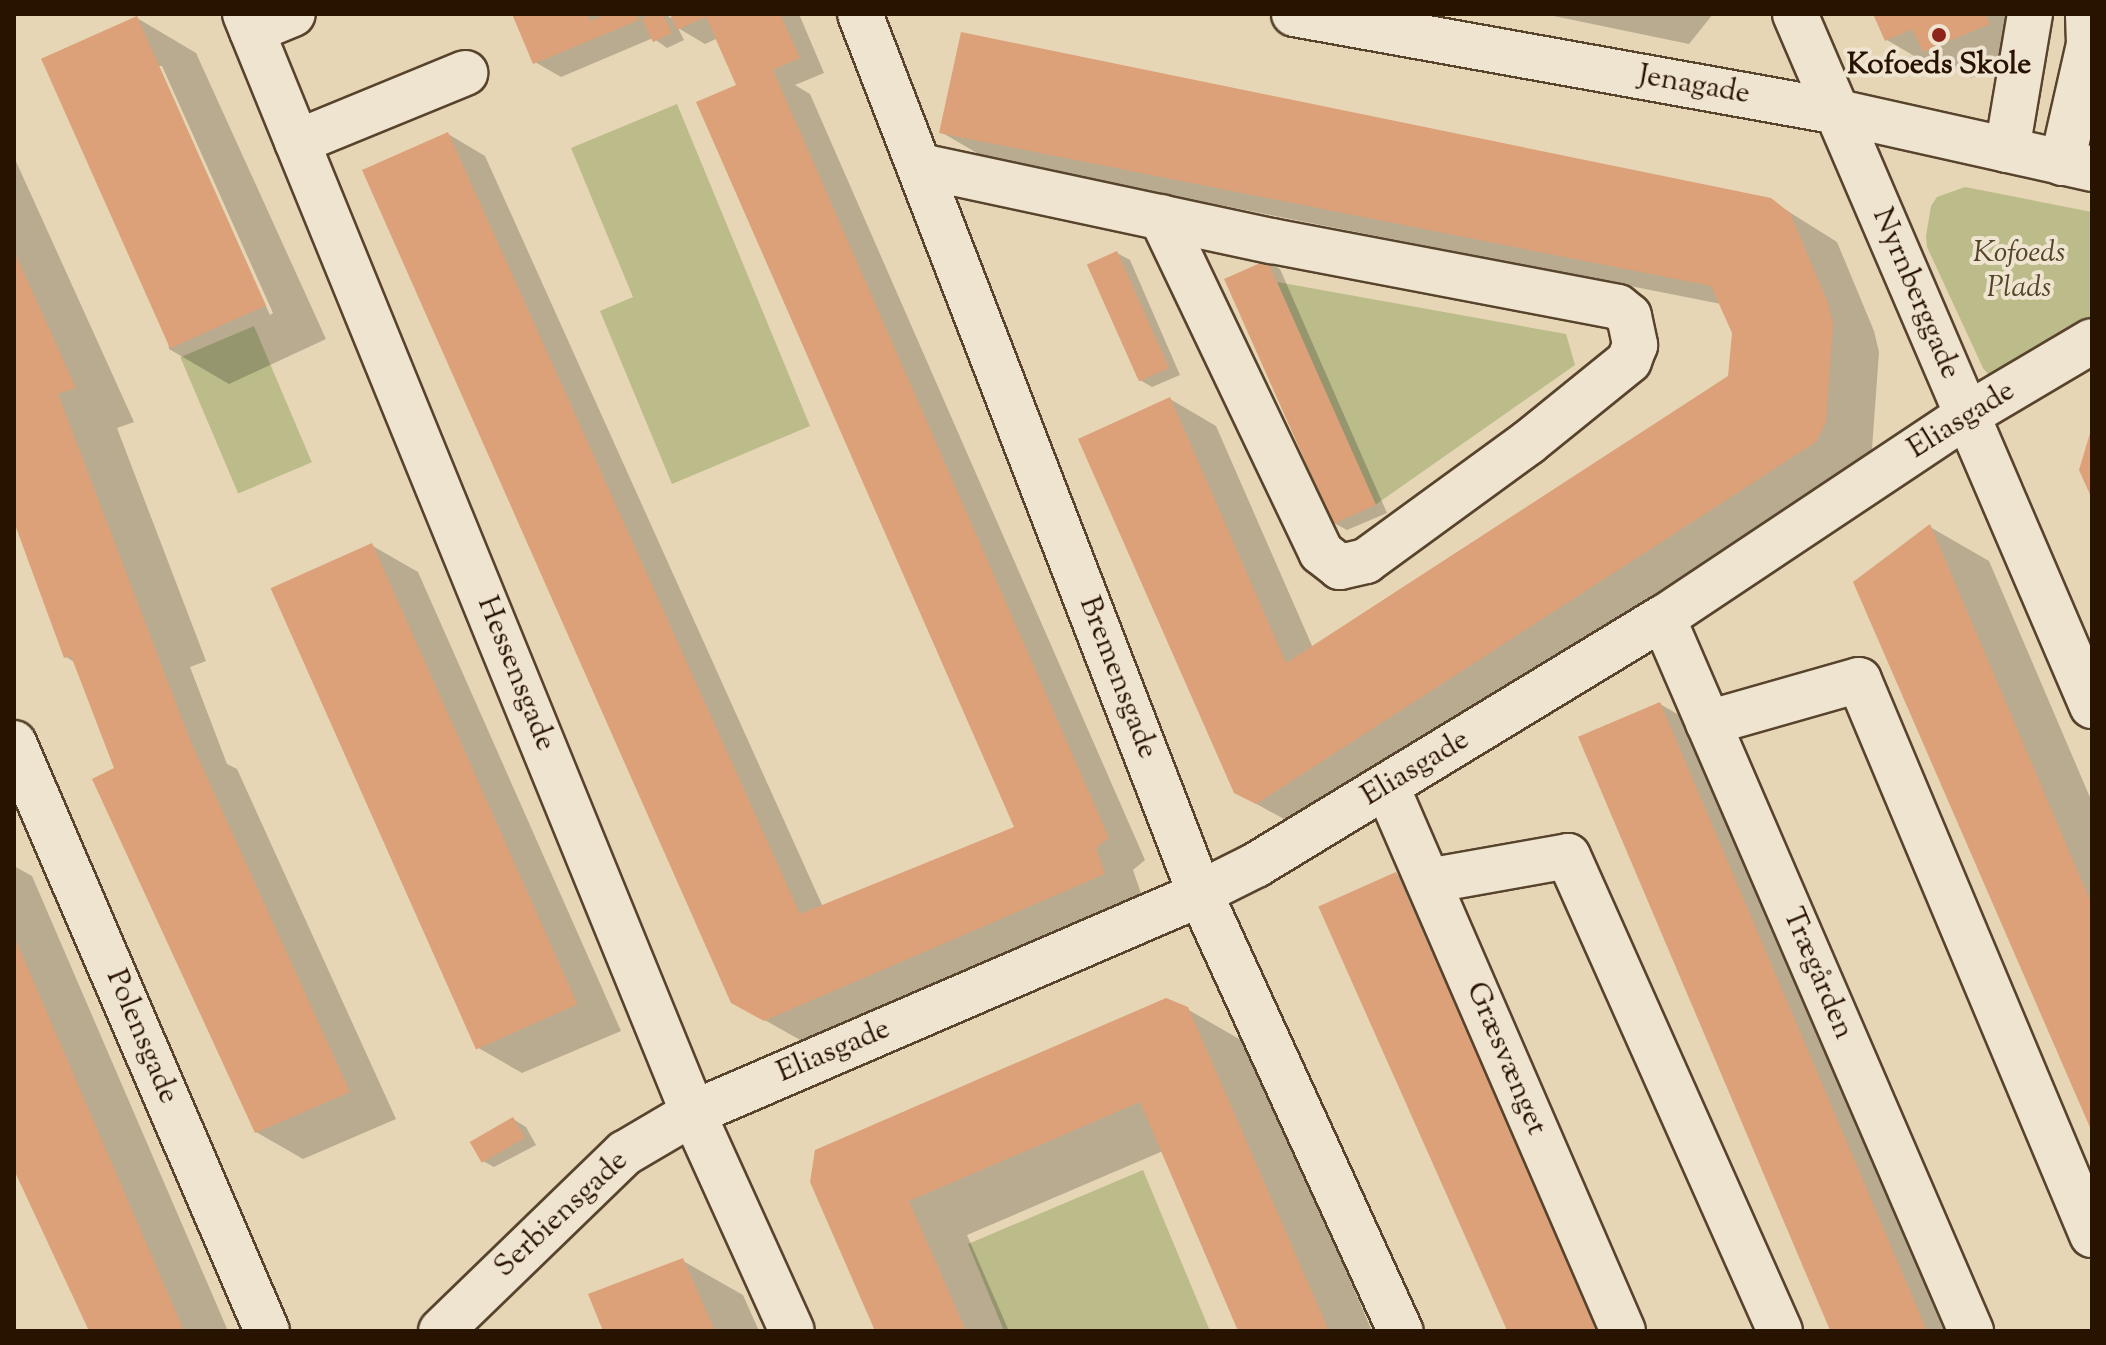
<!DOCTYPE html>
<meta charset="utf-8">
<style>
body{margin:0}
#map{position:relative;width:2106px;height:1345px;overflow:hidden;background:#e6d6b5;font-family:"Sorts Mill Goudy",serif}
div>[style]{position:absolute}
.green>*{inset:0;background:#bbbc8a;transform-origin:0 0}
.shadow>*{inset:0;background:#0003}
.building>*{inset:0;background:#dca178;transform-origin:0 0}
.roads{filter:drop-shadow(2px 0 #58432d) drop-shadow(-2px 0 #58432d) drop-shadow(0 2px #58432d) drop-shadow(0 -2px #58432d)}
.minor>*{height:44px;margin:-22px;padding:0 22px;transform-origin:22px;border-radius:22px;background:#efe4cf}
.dots>*{width:22px;height:22px;translate:-50% -50%;box-sizing:border-box;border:4px solid #efe4cf;border-radius:50%}
span{translate:-50% -50%;white-space:nowrap;text-align:center;line-height:1.15;-webkit-text-stroke:8px #efe4cf;paint-order:stroke}
.poi-label{font-size:30px;color:#281200;font-weight:700}
.street-label{font-size:30px;color:#281200}
.park-label{font-size:30px;color:#544529;font-style:italic}
.frame{position:absolute;inset:0;border:16px solid #281200;pointer-events:none}
</style>
<div id="map">
<div class="green">
<i style="clip-path:polygon(677px 104px,810px 426px,672px 484px,600px 311px,633px 297px,571px 148px)"></i>
<i style="clip-path:polygon(1965px 187px,2092px 212px,2092px 317px,2011px 370px,1992px 379px,1983px 368px,1927px 247px,1926px 236px,1931px 206px,1937px 197px)"></i>
<i style="clip-path:polygon(1277px 282px,1566px 334px,1575px 365px,1375px 505px)"></i>
<i style="left:254px;top:326px;width:148px;height:80px;rotate:67deg"></i>
<i style="clip-path:polygon(1143px 1170px,1210px 1331px,1004px 1331px,968px 1244px)"></i>
</div>
<div class="shadow">
<i style="clip-path:polygon(514px 14px,664px 14px,675px 20px,672px 14px,799px 14px,824px 73px,795px 85px,810px 94px,1145px 860px,1133px 870px,1142px 896px,802px 1041px,733px 1002px,448px 134px,485px 156px,823px 907px,1017px 829px,741px 85px,718px 38px,705px 44px,678px 28px,684px 40px,667px 48px,653px 38px,561px 77px,535px 62px)"></i>
<i style="clip-path:polygon(1544px 14px,1713px 14px,1689px 44px)"></i>
<i style="clip-path:polygon(1875px 14px,2018px 14px,2035px 51px,1971px 78px,1944px 62px,1933px 67px,1887px 40px)"></i>
<i style="clip-path:polygon(evenodd,137px 18px,196px 53px,326px 339px,229px 384px,169px 349px,137px 18px,157px 66px,162px 66px,273px 313px,270px 315px,157px 66px)"></i>
<i style="clip-path:polygon(941px 132px,1770px 200px,1837px 242px,1874px 331px,1879px 352px,1872px 449px,1863px 468px,1304px 830px,1235px 792px,1170px 399px,1216px 426px,1313px 648px,1730px 377px,1734px 332px,1721px 304px,987px 159px)"></i>
<i style="clip-path:polygon(14px 157px,134px 422px,117px 428px,206px 661px,190px 667px,227px 764px,237px 769px,396px 1119px,303px 1159px,256px 1132px,121px 770px,76px 663px,66px 657px,14px 516px)"></i>
<i style="clip-path:polygon(1117px 253px,1130px 260px,1180px 375px,1152px 387px,1140px 380px)"></i>
<i style="clip-path:polygon(1267px 262px,1280px 269px,1387px 513px,1347px 530px,1334px 523px)"></i>
<i style="clip-path:polygon(1930px 527px,1989px 561px,2092px 802px,2092px 1127px)"></i>
<i style="clip-path:polygon(371px 545px,418px 572px,621px 1031px,522px 1073px,475px 1046px)"></i>
<i style="clip-path:polygon(1660px 704px,1719px 738px,1977px 1331px,1841px 1331px)"></i>
<i style="clip-path:polygon(14px 866px,32px 876px,228px 1331px,91px 1331px,14px 1165px)"></i>
<i style="clip-path:polygon(1396px 874px,1456px 908px,1640px 1331px,1507px 1331px)"></i>
<i style="clip-path:polygon(1187px 1009px,1248px 1044px,1372px 1331px,1240px 1331px,1163px 1151px,967px 1235px,1009px 1331px,877px 1331px,816px 1152px)"></i>
<i style="clip-path:polygon(513px 1119px,526px 1127px,536px 1145px,494px 1167px,481px 1160px)"></i>
<i style="clip-path:polygon(683px 1261px,743px 1295px,759px 1331px,605px 1331px)"></i>
</div>
<div class="building">
<i style="clip-path:polygon(512px 14px,587px 14px,590px 21px,607px 14px,636px 14px,639px 20px,533px 64px)"></i>
<i style="clip-path:polygon(652px 14px,663px 14px,672px 33px,653px 42px,642px 19px)"></i>
<i style="clip-path:polygon(670px 14px,780px 14px,800px 58px,773px 70px,1109px 838px,1096px 848px,1105px 874px,764px 1021px,731px 1003px,362px 170px,448px 132px,800px 914px,1014px 827px,696px 102px,736px 85px,706px 17px,677px 30px)"></i>
<i style="clip-path:polygon(1873px 14px,1985px 14px,1990px 24px,1923px 52px,1912px 29px,1885px 41px)"></i>
<i style="left:137px;top:16px;width:317px;height:105px;rotate:66deg"></i>
<i style="clip-path:polygon(961px 32px,1771px 198px,1790px 213px,1828px 303px,1833px 324px,1826px 422px,1816px 442px,1256px 804px,1234px 793px,1078px 439px,1170px 397px,1286px 663px,1728px 376px,1732px 333px,1711px 286px,939px 133px)"></i>
<i style="clip-path:polygon(14px 251px,76px 388px,58px 394px,190px 740px,350px 1092px,255px 1133px,92px 779px,114px 768px,71px 656px,64px 658px,14px 522px)"></i>
<i style="left:1117px;top:251px;width:128px;height:33px;rotate:66deg"></i>
<i style="left:1267px;top:260px;width:268px;height:47px;rotate:66deg"></i>
<i style="clip-path:polygon(2091px 430px,2092px 430px,2092px 499px,2079px 470px)"></i>
<i style="clip-path:polygon(1930px 524px,2092px 905px,2092px 1132px,1853px 582px)"></i>
<i style="left:372px;top:543px;width:505px;height:111px;rotate:66deg"></i>
<i style="left:1660px;top:702px;width:686px;height:89px;rotate:67deg"></i>
<i style="left:1396px;top:872px;width:501px;height:85px;rotate:66deg"></i>
<i style="clip-path:polygon(14px 936px,184px 1331px,89px 1331px,14px 1170px)"></i>
<i style="clip-path:polygon(1166px 998px,1188px 1007px,1329px 1331px,1238px 1331px,1140px 1102px,909px 1201px,966px 1331px,875px 1331px,810px 1182px,815px 1150px)"></i>
<i style="left:513px;top:1117px;width:24px;height:50px;rotate:60deg"></i>
<i style="clip-path:polygon(683px 1258px,715px 1331px,603px 1331px,588px 1294px)"></i>
</div>
<div class="roads">
<div class="minor">
<i style="left:245px;top:14px;width:1187px;rotate:67.82deg"></i>
<i style="left:693px;top:1113px;width:239px;rotate:65.6deg"></i>
<i style="left:860px;top:14px;width:940px;rotate:68.87deg"></i>
<i style="left:1199px;top:891px;width:484px;rotate:65.4deg"></i>
<i style="left:1294px;top:14px;width:553px;rotate:10.21deg"></i>
<i style="left:1838px;top:112px;width:260px;rotate:12.6deg"></i>
<i style="left:1795px;top:14px;width:753px;rotate:66.77deg"></i>
<i style="left:252px;top:31px;width:44px;rotate:-22.5deg"></i>
<i style="left:297px;top:142px;width:182px;rotate:-22.3deg"></i>
<i style="left:2007px;top:150px;width:138px;rotate:-80.4deg"></i>
<i style="left:2062px;top:163px;width:122px;rotate:-77.2deg"></i>
<i style="left:2089px;top:44px;width:30px;rotate:-92deg"></i>
<i style="left:921px;top:166px;width:359px;rotate:12.1deg"></i>
<i style="left:1272px;top:241px;width:352px;rotate:10.8deg"></i>
<i style="left:1618px;top:307px;width:14px;rotate:39deg"></i>
<i style="left:1629px;top:316px;width:30px;rotate:78deg"></i>
<i style="left:1635px;top:345px;width:17px;rotate:111deg"></i>
<i style="left:1629px;top:361px;width:129px;rotate:141deg"></i>
<i style="left:1529px;top:442px;width:202px;rotate:143.9deg"></i>
<i style="left:1366px;top:561px;width:27px;rotate:167deg"></i>
<i style="left:1340px;top:567px;width:24px;rotate:-142deg"></i>
<i style="left:1321px;top:552px;width:371px;rotate:-115.5deg"></i>
<i style="left:1663px;top:618px;width:777px;rotate:66.64deg"></i>
<i style="left:1708px;top:723px;width:157px;rotate:-15.9deg"></i>
<i style="left:1859px;top:680px;width:602px;rotate:67.23deg"></i>
<i style="left:14px;top:743px;width:640px;rotate:66.72deg"></i>
<i style="left:1387px;top:787px;width:593px;rotate:66.55deg"></i>
<i style="left:1428px;top:881px;width:142px;rotate:-10.1deg"></i>
<i style="left:1568px;top:856px;width:520px;rotate:65.95deg"></i>
<i style="left:441px;top:1331px;width:256px;rotate:-44.1deg"></i>
<i style="left:625px;top:1153px;width:79px;rotate:-30.5deg"></i>
<i style="left:693px;top:1113px;width:530px;rotate:-23.33deg"></i>
<i style="left:1180px;top:903px;width:85px;rotate:-26.6deg"></i>
<i style="left:1256px;top:865px;width:476px;rotate:-31.3deg"></i>
<i style="left:1663px;top:618px;width:366px;rotate:-33.7deg"></i>
<i style="left:1967px;top:415px;width:145px;rotate:-30.6deg"></i>
</div>
</div>
<div class="dots">
<i style="left:1939px;top:35px;background:#8f2418"></i>
</div>
<div class="poi-label">
<span style="left:1939px;top:66px">Kofoeds Skole</span>
</div>
<div class="street-label">
<span style="left:1694px;top:86px;rotate:10deg">Jenagade</span>
<span style="left:1915px;top:294px;rotate:67deg">Nyrnberggade</span>
<span style="left:1962px;top:421px;rotate:-32deg">Eliasgade</span>
<span style="left:515px;top:674px;rotate:68deg">Hessensgade</span>
<span style="left:1117px;top:678px;rotate:69deg">Bremensgade</span>
<span style="left:1416px;top:769px;rotate:-31deg">Eliasgade</span>
<span style="left:1817px;top:974px;rotate:67deg">Trægården</span>
<span style="left:141px;top:1037px;rotate:67deg">Polensgade</span>
<span style="left:834px;top:1052px;rotate:-23deg">Eliasgade</span>
<span style="left:1505px;top:1059px;rotate:67deg">Græsvænget</span>
<span style="left:562px;top:1215px;rotate:-43deg">Serbiensgade</span>
</div>
<div class="park-label">
<span style="left:2019px;top:271px">Kofoeds<br>Plads</span>
</div>
<div class="frame"></div>
</div>
